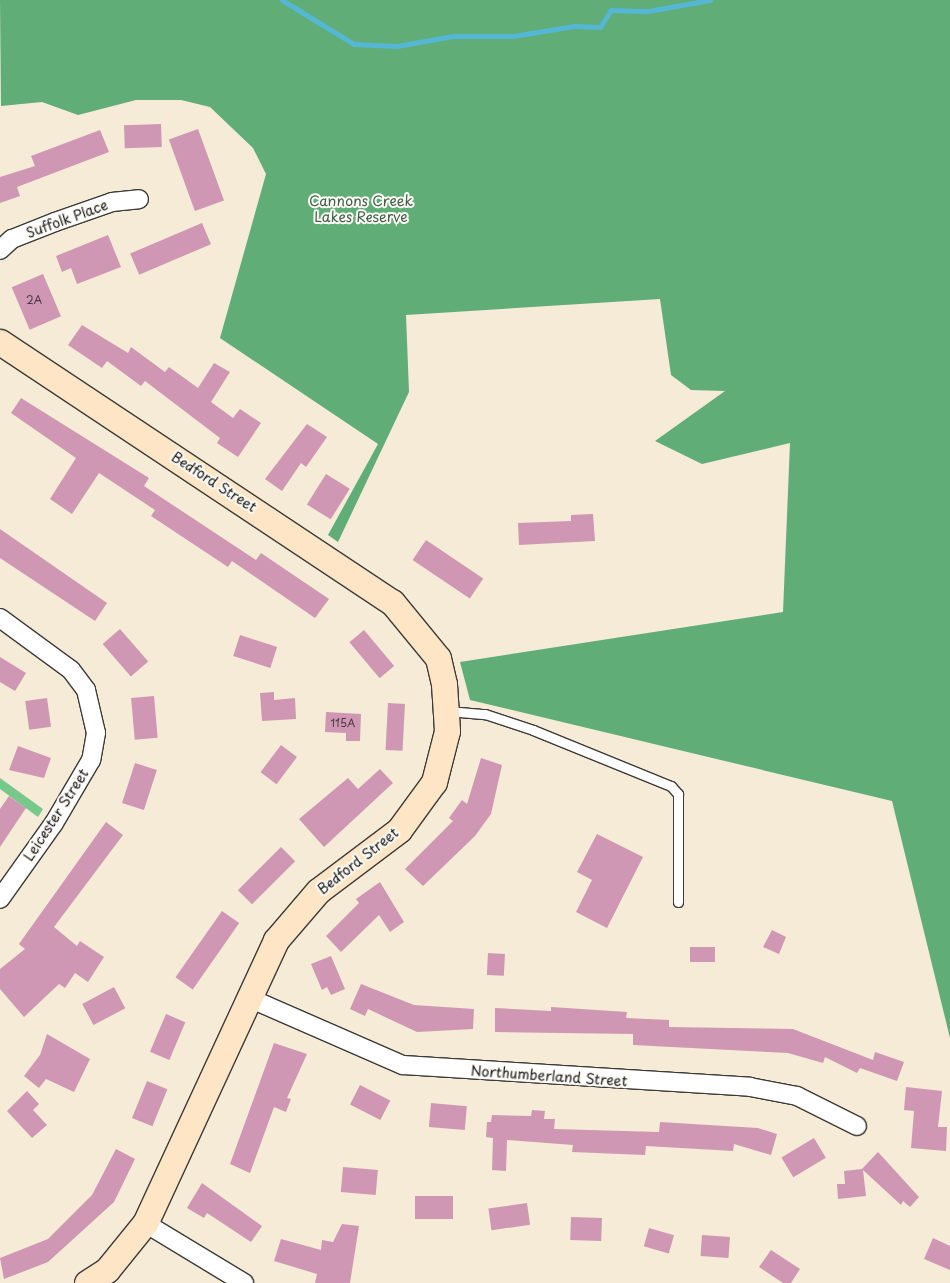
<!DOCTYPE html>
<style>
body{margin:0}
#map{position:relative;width:950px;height:1283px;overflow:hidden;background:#f5ebd7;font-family:"Playpen Sans",sans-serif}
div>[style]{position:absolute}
.green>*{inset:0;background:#76c98b}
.forest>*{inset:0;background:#60ad77}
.stream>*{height:5px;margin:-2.5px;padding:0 2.5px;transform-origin:2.5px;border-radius:2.5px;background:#55b7d4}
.building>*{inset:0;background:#cf97b3;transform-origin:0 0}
.roads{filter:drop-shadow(1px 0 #3d3b38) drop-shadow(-1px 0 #3d3b38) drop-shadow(0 1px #3d3b38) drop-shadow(0 -1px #3d3b38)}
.lane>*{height:9px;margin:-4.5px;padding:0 4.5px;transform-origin:4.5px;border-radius:4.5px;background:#fff}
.street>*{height:18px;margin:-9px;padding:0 9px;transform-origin:9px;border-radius:9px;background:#fff}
.secondary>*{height:25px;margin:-12.5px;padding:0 12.5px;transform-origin:12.5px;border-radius:12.5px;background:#fde5c5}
span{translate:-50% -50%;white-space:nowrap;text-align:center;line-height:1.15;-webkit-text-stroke:4px #fdfcf7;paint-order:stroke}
.number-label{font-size:11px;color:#493b42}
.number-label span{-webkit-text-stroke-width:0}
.park-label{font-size:14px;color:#406148}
.street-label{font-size:14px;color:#1c1c1c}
</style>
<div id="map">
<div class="green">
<i style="clip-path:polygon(0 778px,43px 809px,38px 817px,0 789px)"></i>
</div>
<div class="forest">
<i style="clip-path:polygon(0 0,950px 0,950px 1038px,892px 801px,470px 700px,460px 662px,783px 612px,790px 443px,702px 464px,655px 441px,725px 391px,691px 390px,671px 375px,660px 299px,406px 315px,409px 392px,338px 542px,328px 535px,378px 444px,220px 338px,266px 174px,253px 148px,210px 107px,181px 100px,136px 100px,78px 115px,42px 102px,1px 106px)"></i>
</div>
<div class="stream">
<i style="left:282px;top:0;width:84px;rotate:31.4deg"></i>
<i style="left:354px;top:44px;width:43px;rotate:2.7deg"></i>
<i style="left:397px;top:46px;width:57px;rotate:-10.1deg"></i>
<i style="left:453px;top:36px;width:60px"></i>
<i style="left:513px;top:36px;width:62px;rotate:-9.3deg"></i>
<i style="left:574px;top:26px;width:26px;rotate:2deg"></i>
<i style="left:600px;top:27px;width:20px;rotate:-57deg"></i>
<i style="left:611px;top:10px;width:37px;rotate:2deg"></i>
<i style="left:648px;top:11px;width:63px;rotate:-10.1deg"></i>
</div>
<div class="building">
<i style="left:161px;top:124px;width:23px;height:37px;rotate:88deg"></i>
<i style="left:198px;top:129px;width:76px;height:31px;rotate:70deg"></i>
<i style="clip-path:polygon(100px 130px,109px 152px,17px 187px,20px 196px,0 203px,0 177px,35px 166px,31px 156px)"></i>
<i style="left:202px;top:223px;width:23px;height:78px;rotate:67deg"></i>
<i style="clip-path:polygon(108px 235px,121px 267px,77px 284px,71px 268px,62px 272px,56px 256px)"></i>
<i style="left:43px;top:274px;width:46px;height:34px;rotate:67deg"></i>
<i style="clip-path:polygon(82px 325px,128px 353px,131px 347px,165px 372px,169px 367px,198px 388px,214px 363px,230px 372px,211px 402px,233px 418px,240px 409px,261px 423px,238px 457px,217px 443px,220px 438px,145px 381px,141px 386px,107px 361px,102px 368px,68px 345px)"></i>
<i style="clip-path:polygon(21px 398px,149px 478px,144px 486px,256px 560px,261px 553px,329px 599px,315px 618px,232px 561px,228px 567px,151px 516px,155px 510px,99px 473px,72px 514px,50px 499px,76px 458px,11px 413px)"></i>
<i style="clip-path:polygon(307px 424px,327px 437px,306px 467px,301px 463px,282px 491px,265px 479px)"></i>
<i style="left:326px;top:474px;width:28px;height:36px;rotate:32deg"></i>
<i style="clip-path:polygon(593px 514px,595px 541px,519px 545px,518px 523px,571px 521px,571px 515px)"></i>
<i style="clip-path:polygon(0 529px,107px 603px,95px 621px,0 558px)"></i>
<i style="left:426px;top:540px;width:69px;height:24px;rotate:34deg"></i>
<i style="left:120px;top:629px;width:43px;height:23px;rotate:49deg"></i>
<i style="left:364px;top:630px;width:47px;height:19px;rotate:50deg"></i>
<i style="left:240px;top:635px;width:39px;height:22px;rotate:18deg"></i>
<i style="clip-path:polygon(0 657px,26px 673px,15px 691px,0 682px)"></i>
<i style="clip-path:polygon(274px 692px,274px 700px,295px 698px,296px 719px,262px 721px,260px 693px)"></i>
<i style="left:154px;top:696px;width:42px;height:23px;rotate:85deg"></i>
<i style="left:47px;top:698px;width:29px;height:22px;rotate:82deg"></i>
<i style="left:388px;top:703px;width:17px;height:47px;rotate:3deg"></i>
<i style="clip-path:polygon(326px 712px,361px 714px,360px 741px,346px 741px,346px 733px,325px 732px)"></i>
<i style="left:281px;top:745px;width:20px;height:34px;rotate:37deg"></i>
<i style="clip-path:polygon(18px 746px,51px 758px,44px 778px,9px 770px)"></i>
<i style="clip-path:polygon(481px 758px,502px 765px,491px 814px,475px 836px,423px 886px,405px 869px,453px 821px,449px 818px,462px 800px,467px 804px)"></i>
<i style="left:135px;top:763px;width:23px;height:42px;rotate:18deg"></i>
<i style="clip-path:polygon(380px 769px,393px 783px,324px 847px,299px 819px,348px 778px,358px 789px)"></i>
<i style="clip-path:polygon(9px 796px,26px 808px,0 847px,0 809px)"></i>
<i style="clip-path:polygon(106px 822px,123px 835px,54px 927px,77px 946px,80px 941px,104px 957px,88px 982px,75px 973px,65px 988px,59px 984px,24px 1017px,0 989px,0 969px,25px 949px,19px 944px)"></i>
<i style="clip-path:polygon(597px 834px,643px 857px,607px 928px,576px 912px,592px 880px,577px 872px)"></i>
<i style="left:281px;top:847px;width:20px;height:61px;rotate:45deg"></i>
<i style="clip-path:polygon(380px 882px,404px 922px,390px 932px,379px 915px,341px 952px,326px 936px,359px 903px,356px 899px)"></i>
<i style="left:222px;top:911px;width:21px;height:81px;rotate:35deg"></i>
<i style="clip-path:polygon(772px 930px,786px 937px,779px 954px,763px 947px)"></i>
<i style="left:690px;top:947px;width:25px;height:15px"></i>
<i style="left:488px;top:953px;width:17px;height:22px;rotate:3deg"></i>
<i style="clip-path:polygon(331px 956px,345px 989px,331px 995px,327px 987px,322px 990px,311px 964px)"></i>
<i style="clip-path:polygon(361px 984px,414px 1005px,474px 1009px,473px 1029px,417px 1032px,368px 1009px,365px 1016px,350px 1009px)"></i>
<i style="left:114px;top:987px;width:24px;height:36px;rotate:62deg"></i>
<i style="clip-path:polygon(551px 1007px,627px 1012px,626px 1018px,669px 1020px,669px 1027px,793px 1029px,873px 1060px,875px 1052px,904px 1062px,897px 1081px,860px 1068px,857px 1073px,825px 1057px,823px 1063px,788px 1053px,633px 1045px,633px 1034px,495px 1032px,495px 1008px,551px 1011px)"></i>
<i style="left:166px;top:1014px;width:21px;height:41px;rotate:23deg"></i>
<i style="clip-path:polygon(47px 1034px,90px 1059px,74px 1092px,46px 1079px,39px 1088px,24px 1076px,40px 1055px)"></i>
<i style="clip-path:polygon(274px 1043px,307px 1054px,287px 1098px,291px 1099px,286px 1112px,274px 1107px,250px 1173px,230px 1164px)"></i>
<i style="left:147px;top:1081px;width:22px;height:40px;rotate:22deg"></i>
<i style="left:360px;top:1085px;width:34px;height:22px;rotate:27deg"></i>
<i style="clip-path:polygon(906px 1087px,942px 1091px,938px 1127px,947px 1127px,946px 1151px,911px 1148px,914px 1111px,904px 1110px)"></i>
<i style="clip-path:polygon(27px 1091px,39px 1104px,33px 1110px,47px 1125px,32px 1138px,7px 1111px)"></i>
<i style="left:431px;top:1103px;width:36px;height:24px;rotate:5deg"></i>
<i style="clip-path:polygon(532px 1110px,545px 1111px,544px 1119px,555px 1119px,554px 1129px,659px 1132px,660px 1122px,758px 1128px,777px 1134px,771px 1155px,734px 1144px,733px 1151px,646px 1146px,645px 1155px,572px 1152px,573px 1145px,507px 1140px,506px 1171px,492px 1170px,493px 1138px,486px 1137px,487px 1122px,491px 1122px,492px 1115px,531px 1116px)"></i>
<i style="left:814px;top:1138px;width:23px;height:38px;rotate:59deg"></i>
<i style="clip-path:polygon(116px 1149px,135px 1159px,114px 1202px,48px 1262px,4px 1279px,0 1258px,48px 1239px,92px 1195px)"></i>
<i style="clip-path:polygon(878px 1152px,919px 1197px,910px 1207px,903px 1201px,901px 1205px,863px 1170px,866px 1196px,838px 1199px,837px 1184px,845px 1184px,844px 1171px,862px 1169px)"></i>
<i style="left:343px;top:1167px;width:35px;height:25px;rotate:5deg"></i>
<i style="clip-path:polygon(202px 1183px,262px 1226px,251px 1242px,207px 1213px,204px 1218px,187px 1208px)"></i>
<i style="left:415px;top:1196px;width:38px;height:23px"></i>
<i style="left:527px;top:1203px;width:22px;height:39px;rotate:82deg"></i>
<i style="left:571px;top:1217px;width:31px;height:23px;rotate:2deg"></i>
<i style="clip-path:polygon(342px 1224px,359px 1226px,350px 1283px,315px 1283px,317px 1274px,274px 1261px,281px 1239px,321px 1250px,322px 1240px,333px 1242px)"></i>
<i style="left:649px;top:1228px;width:26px;height:19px;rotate:16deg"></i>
<i style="left:702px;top:1235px;width:28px;height:21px;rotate:4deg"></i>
<i style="clip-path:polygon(933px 1238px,950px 1246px,950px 1270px,924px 1259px)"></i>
<i style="clip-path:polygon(771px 1250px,800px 1269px,791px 1283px,783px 1283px,759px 1267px)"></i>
</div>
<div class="roads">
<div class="lane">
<i style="left:448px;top:711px;width:37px;rotate:5deg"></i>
<i style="left:485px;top:714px;width:51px;rotate:18.4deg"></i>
<i style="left:533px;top:730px;width:149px;rotate:22.1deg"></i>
<i style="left:671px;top:786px;width:11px;rotate:49deg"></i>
<i style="left:678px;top:794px;width:108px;rotate:90deg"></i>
</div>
<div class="street">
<i style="left:0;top:250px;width:16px;rotate:-43deg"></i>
<i style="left:12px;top:239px;width:46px;rotate:-21.6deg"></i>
<i style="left:55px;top:222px;width:60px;rotate:-19.3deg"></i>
<i style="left:112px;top:202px;width:27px;rotate:-6deg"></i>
<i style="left:0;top:618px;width:88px;rotate:36.2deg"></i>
<i style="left:71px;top:670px;width:25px;rotate:53deg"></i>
<i style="left:86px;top:690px;width:44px;rotate:76.9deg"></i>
<i style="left:96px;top:733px;width:27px;rotate:100deg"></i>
<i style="left:91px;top:760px;width:73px;rotate:120.4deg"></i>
<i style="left:54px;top:823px;width:93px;rotate:125.4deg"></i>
<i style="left:247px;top:997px;width:170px;rotate:23.6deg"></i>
<i style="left:403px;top:1065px;width:348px;rotate:3.6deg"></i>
<i style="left:750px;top:1087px;width:48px;rotate:10.8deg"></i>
<i style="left:797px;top:1096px;width:67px;rotate:26.6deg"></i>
<i style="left:145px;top:1223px;width:116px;rotate:31.2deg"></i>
</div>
<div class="secondary">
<i style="left:0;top:342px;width:470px;rotate:33.6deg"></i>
<i style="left:392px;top:602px;width:72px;rotate:50.6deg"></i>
<i style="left:438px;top:658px;width:27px;rotate:77deg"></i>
<i style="left:444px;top:684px;width:47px;rotate:86.3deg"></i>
<i style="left:447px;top:731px;width:53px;rotate:104.3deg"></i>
<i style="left:434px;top:782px;width:59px;rotate:126.1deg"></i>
<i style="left:399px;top:830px;width:101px;rotate:143deg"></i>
<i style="left:318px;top:891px;width:65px;rotate:130.6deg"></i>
<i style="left:276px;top:940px;width:312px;rotate:114.8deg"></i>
<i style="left:145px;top:1223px;width:60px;rotate:129deg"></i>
<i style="left:107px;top:1270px;width:24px;rotate:147deg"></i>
</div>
</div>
<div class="number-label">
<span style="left:34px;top:300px">2A</span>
<span style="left:343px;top:723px">115A</span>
</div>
<div class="park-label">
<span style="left:361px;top:209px">Cannons Creek<br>Lakes Reserve</span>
</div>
<div class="street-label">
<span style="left:67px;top:219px;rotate:-20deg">Suffolk Place</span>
<span style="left:214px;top:482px;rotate:33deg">Bedford Street</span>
<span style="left:56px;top:815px;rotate:-57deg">Leicester Street</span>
<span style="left:358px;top:861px;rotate:-38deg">Bedford Street</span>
<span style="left:549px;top:1076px;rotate:4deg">Northumberland Street</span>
</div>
</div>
